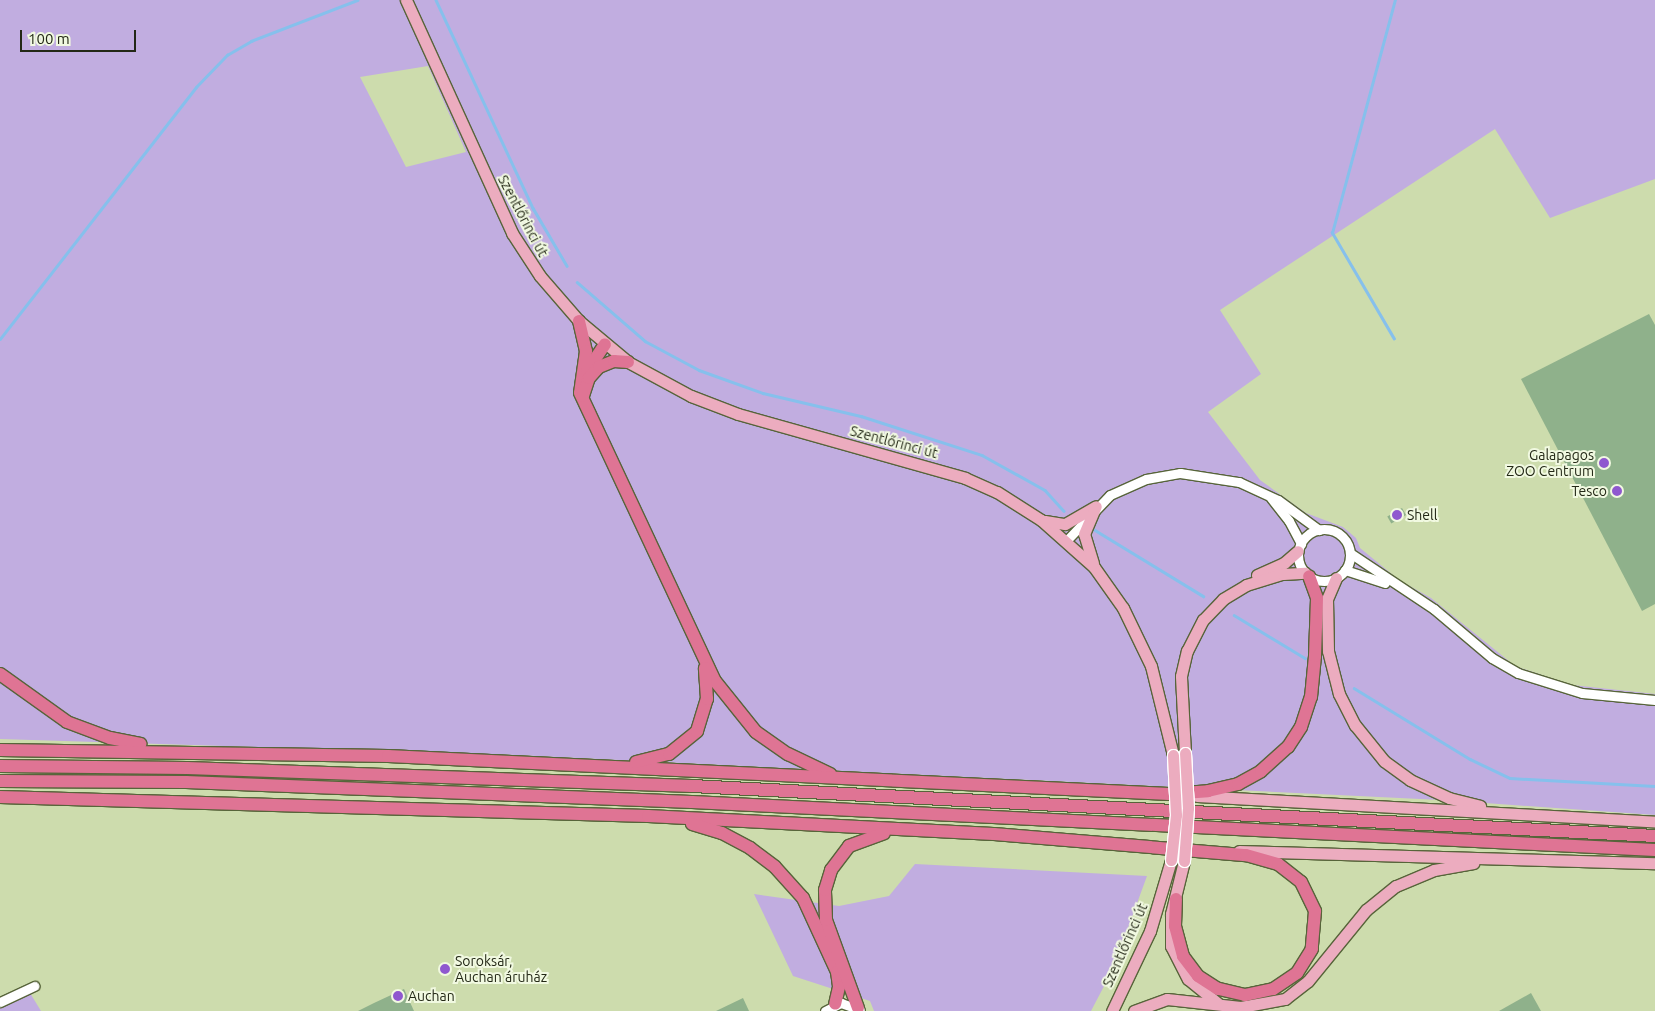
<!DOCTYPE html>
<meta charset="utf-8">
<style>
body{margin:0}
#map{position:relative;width:1655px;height:1011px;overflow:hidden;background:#cddcad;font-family:Ubuntu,sans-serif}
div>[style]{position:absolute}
.green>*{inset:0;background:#c1ade0}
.stream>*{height:2.5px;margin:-1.25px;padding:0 1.25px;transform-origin:1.25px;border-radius:1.25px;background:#86c0ec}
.building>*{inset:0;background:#8fb18b;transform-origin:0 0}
.roads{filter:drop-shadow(1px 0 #57643a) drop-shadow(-1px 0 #57643a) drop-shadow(0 1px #57643a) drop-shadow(0 -1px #57643a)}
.minor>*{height:9px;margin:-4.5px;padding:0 4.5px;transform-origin:4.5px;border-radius:4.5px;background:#fff}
.minor>.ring{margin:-4.5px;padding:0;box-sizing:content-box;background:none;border:9px solid #fff;border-radius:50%}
.major>*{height:11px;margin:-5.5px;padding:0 5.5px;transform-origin:5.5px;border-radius:5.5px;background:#ecacbf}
.highway>*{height:12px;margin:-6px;padding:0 6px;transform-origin:6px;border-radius:6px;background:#df7494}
.bridges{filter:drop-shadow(1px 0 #fff) drop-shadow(-1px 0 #fff) drop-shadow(0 1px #fff) drop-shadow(0 -1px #fff)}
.major-bridge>*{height:11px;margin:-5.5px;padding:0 5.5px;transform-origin:5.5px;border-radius:5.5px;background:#ecacbf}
.dots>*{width:14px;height:14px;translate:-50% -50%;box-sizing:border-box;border:2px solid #f1f9e1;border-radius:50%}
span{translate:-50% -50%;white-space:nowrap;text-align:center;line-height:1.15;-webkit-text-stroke:4px #f1f9e1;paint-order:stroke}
.street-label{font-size:14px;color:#232816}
.poi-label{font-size:14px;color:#232816}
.right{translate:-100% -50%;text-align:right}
.left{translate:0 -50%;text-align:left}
.scale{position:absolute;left:20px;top:30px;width:116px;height:22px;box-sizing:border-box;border:2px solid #232816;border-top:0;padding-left:6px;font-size:15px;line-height:18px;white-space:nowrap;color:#232816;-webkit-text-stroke:4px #f1f9e1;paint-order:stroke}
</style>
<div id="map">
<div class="green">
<i style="clip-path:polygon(evenodd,0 0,1655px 0,1655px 179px,1550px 218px,1495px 129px,1220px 310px,1261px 374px,1208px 412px,1260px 480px,1306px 513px,1343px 527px,1356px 538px,1360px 548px,1399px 580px,1431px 598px,1515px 666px,1572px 685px,1655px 694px,1655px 815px,1485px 803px,1443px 793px,1441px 800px,516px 755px,0 739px,0 0,428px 66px,466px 152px,406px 167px,360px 77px,428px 66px)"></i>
<i style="clip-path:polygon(915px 864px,1147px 876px,1113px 969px,1091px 1011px,874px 1011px,870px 1001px,793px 976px,754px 894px,839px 906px,889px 896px)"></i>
<i style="clip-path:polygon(30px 993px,41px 1011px,0 1011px,0 1006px)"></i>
</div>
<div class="stream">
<i style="left:436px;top:0;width:230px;rotate:65deg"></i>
<i style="left:533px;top:208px;width:67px;rotate:59.6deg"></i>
<i style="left:577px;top:282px;width:90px;rotate:40.9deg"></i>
<i style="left:645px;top:341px;width:61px;rotate:28.2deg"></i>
<i style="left:699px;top:370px;width:68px;rotate:19.8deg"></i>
<i style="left:763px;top:393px;width:101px;rotate:13.2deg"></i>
<i style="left:861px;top:416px;width:127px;rotate:17.9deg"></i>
<i style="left:982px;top:455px;width:72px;rotate:29.1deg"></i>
<i style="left:1045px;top:490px;width:28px;rotate:48deg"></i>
<i style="left:0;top:339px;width:319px;rotate:-52.1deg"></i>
<i style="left:196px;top:87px;width:45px;rotate:-45.9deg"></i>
<i style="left:227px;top:55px;width:28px;rotate:-30deg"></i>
<i style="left:251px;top:41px;width:114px;rotate:-21.1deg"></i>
<i style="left:1394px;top:339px;width:123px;rotate:-120.3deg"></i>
<i style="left:1332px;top:233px;width:241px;rotate:-74.9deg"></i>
<i style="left:1095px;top:530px;width:127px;rotate:31.4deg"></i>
<i style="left:1234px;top:615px;width:83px;rotate:31.2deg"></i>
<i style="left:1354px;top:688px;width:136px;rotate:31.5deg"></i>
<i style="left:1470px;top:759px;width:44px;rotate:25.4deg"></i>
<i style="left:1510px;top:778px;width:145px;rotate:3.2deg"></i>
</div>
<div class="building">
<i style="clip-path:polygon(1649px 314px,1655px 325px,1655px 604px,1642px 611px,1521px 379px)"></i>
<i style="left:1402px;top:508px;width:8px;height:17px;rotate:60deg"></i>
<i style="clip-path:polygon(404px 989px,414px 1011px,358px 1011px,374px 1003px)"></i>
<i style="clip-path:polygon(1531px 993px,1541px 1011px,1499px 1011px)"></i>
<i style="clip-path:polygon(743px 998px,749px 1011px,716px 1011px)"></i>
</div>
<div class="roads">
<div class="minor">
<i style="left:1271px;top:498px;width:29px;rotate:52deg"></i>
<i style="left:1289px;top:521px;width:26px;rotate:62deg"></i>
<i class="ring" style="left:1298px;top:529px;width:43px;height:43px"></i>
<i style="left:1067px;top:540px;width:62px;rotate:-46.3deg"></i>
<i style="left:1110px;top:495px;width:39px;rotate:-24deg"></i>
<i style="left:1146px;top:479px;width:35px;rotate:-10deg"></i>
<i style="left:1180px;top:473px;width:60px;rotate:8.7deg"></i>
<i style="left:1239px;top:482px;width:43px;rotate:24.8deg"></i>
<i style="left:1278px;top:500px;width:51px;rotate:36.2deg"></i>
<i style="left:1350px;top:553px;width:101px;rotate:33.7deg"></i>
<i style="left:1434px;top:609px;width:76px;rotate:40.2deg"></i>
<i style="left:1492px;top:658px;width:30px;rotate:30deg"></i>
<i style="left:1518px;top:673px;width:67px;rotate:17.4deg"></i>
<i style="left:1582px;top:693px;width:73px;rotate:5.5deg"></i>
<i style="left:1345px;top:570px;width:42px;rotate:18deg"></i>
<i style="left:0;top:1002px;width:38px;rotate:-25deg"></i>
<i style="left:825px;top:1011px;width:18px;rotate:-27deg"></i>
<i style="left:841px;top:1003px;width:20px;rotate:20deg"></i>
</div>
<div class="major">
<i style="left:406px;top:0;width:256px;rotate:65.5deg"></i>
<i style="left:512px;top:233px;width:51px;rotate:56.9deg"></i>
<i style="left:540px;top:276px;width:60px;rotate:49.1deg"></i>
<i style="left:579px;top:321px;width:64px;rotate:39.9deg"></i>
<i style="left:628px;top:362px;width:72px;rotate:28.4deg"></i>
<i style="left:691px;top:396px;width:50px;rotate:21deg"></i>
<i style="left:738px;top:414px;width:236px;rotate:15.7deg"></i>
<i style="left:965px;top:478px;width:35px;rotate:24deg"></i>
<i style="left:997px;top:492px;width:52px;rotate:32.5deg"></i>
<i style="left:1041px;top:520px;width:71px;rotate:41.6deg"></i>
<i style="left:1094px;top:567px;width:50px;rotate:54.7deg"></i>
<i style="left:1123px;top:608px;width:64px;rotate:64.2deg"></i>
<i style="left:1151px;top:666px;width:92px;rotate:76.1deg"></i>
<i style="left:1045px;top:521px;width:20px;rotate:9deg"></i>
<i style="left:1065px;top:524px;width:34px;rotate:-30deg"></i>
<i style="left:1093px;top:563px;width:30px;rotate:-107deg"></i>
<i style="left:1084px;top:534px;width:30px;rotate:-67deg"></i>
<i style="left:1257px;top:575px;width:30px;rotate:-24deg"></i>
<i style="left:1284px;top:563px;width:18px;rotate:-41deg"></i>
<i style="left:1336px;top:578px;width:23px;rotate:113deg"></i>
<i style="left:1327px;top:599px;width:52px;rotate:88.9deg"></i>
<i style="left:1328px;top:651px;width:44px;rotate:75.7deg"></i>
<i style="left:1339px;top:694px;width:35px;rotate:63deg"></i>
<i style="left:1355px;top:725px;width:46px;rotate:51.1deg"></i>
<i style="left:1384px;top:761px;width:32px;rotate:36deg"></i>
<i style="left:1410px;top:780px;width:43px;rotate:24.8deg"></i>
<i style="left:1449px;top:798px;width:32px;rotate:14deg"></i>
<i style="left:1185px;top:753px;width:77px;rotate:-93deg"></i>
<i style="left:1181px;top:676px;width:26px;rotate:-77deg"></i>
<i style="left:1187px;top:651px;width:35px;rotate:-63deg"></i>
<i style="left:1203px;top:620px;width:29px;rotate:-46deg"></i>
<i style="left:1223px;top:599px;width:27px;rotate:-31deg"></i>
<i style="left:1246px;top:585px;width:39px;rotate:-17deg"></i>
<i style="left:1283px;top:574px;width:22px;rotate:-3deg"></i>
<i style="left:1197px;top:796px;width:459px;rotate:3.2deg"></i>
<i style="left:1239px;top:851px;width:416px;rotate:1.7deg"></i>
<i style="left:1184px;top:861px;width:55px;rotate:103.8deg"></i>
<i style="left:1171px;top:914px;width:32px;rotate:90deg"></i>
<i style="left:1171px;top:946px;width:37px;rotate:63deg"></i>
<i style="left:1188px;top:979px;width:38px;rotate:39deg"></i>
<i style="left:1112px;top:1011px;width:89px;rotate:-64.6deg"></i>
<i style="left:1150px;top:931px;width:74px;rotate:-73.5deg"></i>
<i style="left:1134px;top:1011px;width:35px;rotate:-20deg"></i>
<i style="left:1167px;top:999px;width:74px;rotate:6.2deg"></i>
<i style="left:1241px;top:1007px;width:45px;rotate:-10.3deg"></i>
<i style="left:1285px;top:999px;width:29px;rotate:-38deg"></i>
<i style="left:1308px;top:981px;width:92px;rotate:-50.8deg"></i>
<i style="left:1366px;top:910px;width:38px;rotate:-39deg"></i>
<i style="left:1396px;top:886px;width:41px;rotate:-22.8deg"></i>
<i style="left:1434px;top:870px;width:40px;rotate:-10deg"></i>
</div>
<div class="highway">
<i style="left:579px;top:321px;width:31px;rotate:77deg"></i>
<i style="left:586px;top:351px;width:42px;rotate:98.1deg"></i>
<i style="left:580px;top:393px;width:318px;rotate:64.9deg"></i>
<i style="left:715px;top:681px;width:65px;rotate:51.2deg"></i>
<i style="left:756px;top:732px;width:39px;rotate:35deg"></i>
<i style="left:788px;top:754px;width:47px;rotate:25.5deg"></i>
<i style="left:587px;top:371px;width:32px;rotate:-56deg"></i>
<i style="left:583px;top:396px;width:19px;rotate:-72deg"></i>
<i style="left:589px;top:378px;width:15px;rotate:-48deg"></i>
<i style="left:599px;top:367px;width:16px;rotate:-22deg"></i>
<i style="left:614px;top:361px;width:14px;rotate:4deg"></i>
<i style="left:0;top:674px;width:82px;rotate:35.6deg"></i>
<i style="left:67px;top:722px;width:46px;rotate:20.4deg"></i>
<i style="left:110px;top:738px;width:31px;rotate:11deg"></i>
<i style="left:0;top:750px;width:388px;rotate:0.9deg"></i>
<i style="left:388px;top:756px;width:782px;rotate:2.79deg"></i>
<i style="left:1169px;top:794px;width:39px;rotate:-4deg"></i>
<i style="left:1208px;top:791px;width:31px;rotate:-13deg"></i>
<i style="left:1238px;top:784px;width:26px;rotate:-29deg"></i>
<i style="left:1261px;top:771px;width:36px;rotate:-42deg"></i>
<i style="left:1288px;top:747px;width:24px;rotate:-57deg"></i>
<i style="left:1301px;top:727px;width:32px;rotate:-72deg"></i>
<i style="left:1311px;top:697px;width:41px;rotate:-84.4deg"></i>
<i style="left:1315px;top:656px;width:58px;rotate:-88deg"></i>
<i style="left:1317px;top:598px;width:23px;rotate:-110deg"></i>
<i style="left:636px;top:762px;width:34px;rotate:-14deg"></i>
<i style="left:669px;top:754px;width:36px;rotate:-39deg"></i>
<i style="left:697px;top:731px;width:34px;rotate:-73deg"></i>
<i style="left:707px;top:699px;width:31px;rotate:-94deg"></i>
<i style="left:0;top:766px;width:187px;rotate:0.6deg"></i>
<i style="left:187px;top:768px;width:505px;rotate:2.04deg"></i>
<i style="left:692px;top:786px;width:964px;rotate:2.97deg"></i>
<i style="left:0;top:781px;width:186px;rotate:0.3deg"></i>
<i style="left:186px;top:782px;width:506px;rotate:2.26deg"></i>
<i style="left:692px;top:802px;width:964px;rotate:2.85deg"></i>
<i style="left:0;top:797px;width:648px;rotate:1.68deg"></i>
<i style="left:648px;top:816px;width:346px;rotate:3deg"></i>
<i style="left:994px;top:834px;width:253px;rotate:4.8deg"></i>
<i style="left:1246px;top:855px;width:33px;rotate:16deg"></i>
<i style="left:1278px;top:864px;width:29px;rotate:38deg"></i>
<i style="left:1301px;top:882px;width:32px;rotate:64deg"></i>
<i style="left:1315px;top:911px;width:38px;rotate:95deg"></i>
<i style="left:1312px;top:949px;width:28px;rotate:122deg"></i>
<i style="left:1297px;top:973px;width:29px;rotate:146deg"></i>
<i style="left:1273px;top:989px;width:29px;rotate:168deg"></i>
<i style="left:1245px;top:995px;width:28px;rotate:-167deg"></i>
<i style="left:1218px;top:989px;width:24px;rotate:-147deg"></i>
<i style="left:1198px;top:976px;width:25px;rotate:-127deg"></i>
<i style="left:1183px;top:956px;width:31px;rotate:-105deg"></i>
<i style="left:1175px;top:926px;width:27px;rotate:-88deg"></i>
<i style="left:692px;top:824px;width:31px;rotate:17deg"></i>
<i style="left:722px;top:833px;width:32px;rotate:28deg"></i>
<i style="left:750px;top:848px;width:31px;rotate:37deg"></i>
<i style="left:775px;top:867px;width:42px;rotate:47.9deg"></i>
<i style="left:803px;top:898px;width:81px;rotate:65.3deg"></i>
<i style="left:837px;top:972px;width:15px;rotate:82deg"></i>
<i style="left:839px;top:987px;width:17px;rotate:103deg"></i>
<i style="left:858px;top:1008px;width:94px;rotate:-110deg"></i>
<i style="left:826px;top:920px;width:30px;rotate:-92deg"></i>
<i style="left:825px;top:890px;width:21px;rotate:-73deg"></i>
<i style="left:831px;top:870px;width:30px;rotate:-53deg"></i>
<i style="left:849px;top:846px;width:37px;rotate:-20deg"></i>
</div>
</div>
<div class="bridges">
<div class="major-bridge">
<i style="left:1171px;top:860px;width:45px;rotate:-83.7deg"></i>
<i style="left:1176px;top:815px;width:60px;rotate:-92.9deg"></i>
<i style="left:1184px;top:861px;width:53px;rotate:-85.7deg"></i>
<i style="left:1188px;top:808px;width:55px;rotate:-93.1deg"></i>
</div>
</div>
<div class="dots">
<i style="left:1604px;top:463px;background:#8f58cf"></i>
<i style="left:1617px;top:491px;background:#8f58cf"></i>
<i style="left:1397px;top:515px;background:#8f58cf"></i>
<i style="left:445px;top:969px;background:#8f58cf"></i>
<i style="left:398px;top:996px;background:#8f58cf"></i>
</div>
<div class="street-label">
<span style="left:523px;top:216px;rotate:62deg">Szentlőrinci út</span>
<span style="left:894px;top:442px;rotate:15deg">Szentlőrinci út</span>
<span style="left:1125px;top:945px;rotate:-66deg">Szentlőrinci út</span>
</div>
<div class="poi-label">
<span class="right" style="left:1594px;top:463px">Galapagos<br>ZOO Centrum</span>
<span class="right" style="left:1607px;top:491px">Tesco</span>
<span class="left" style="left:1407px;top:515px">Shell</span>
<span class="left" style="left:455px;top:969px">Soroksár,<br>Auchan áruház</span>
<span class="left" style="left:408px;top:996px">Auchan</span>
</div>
<div class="scale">100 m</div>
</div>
